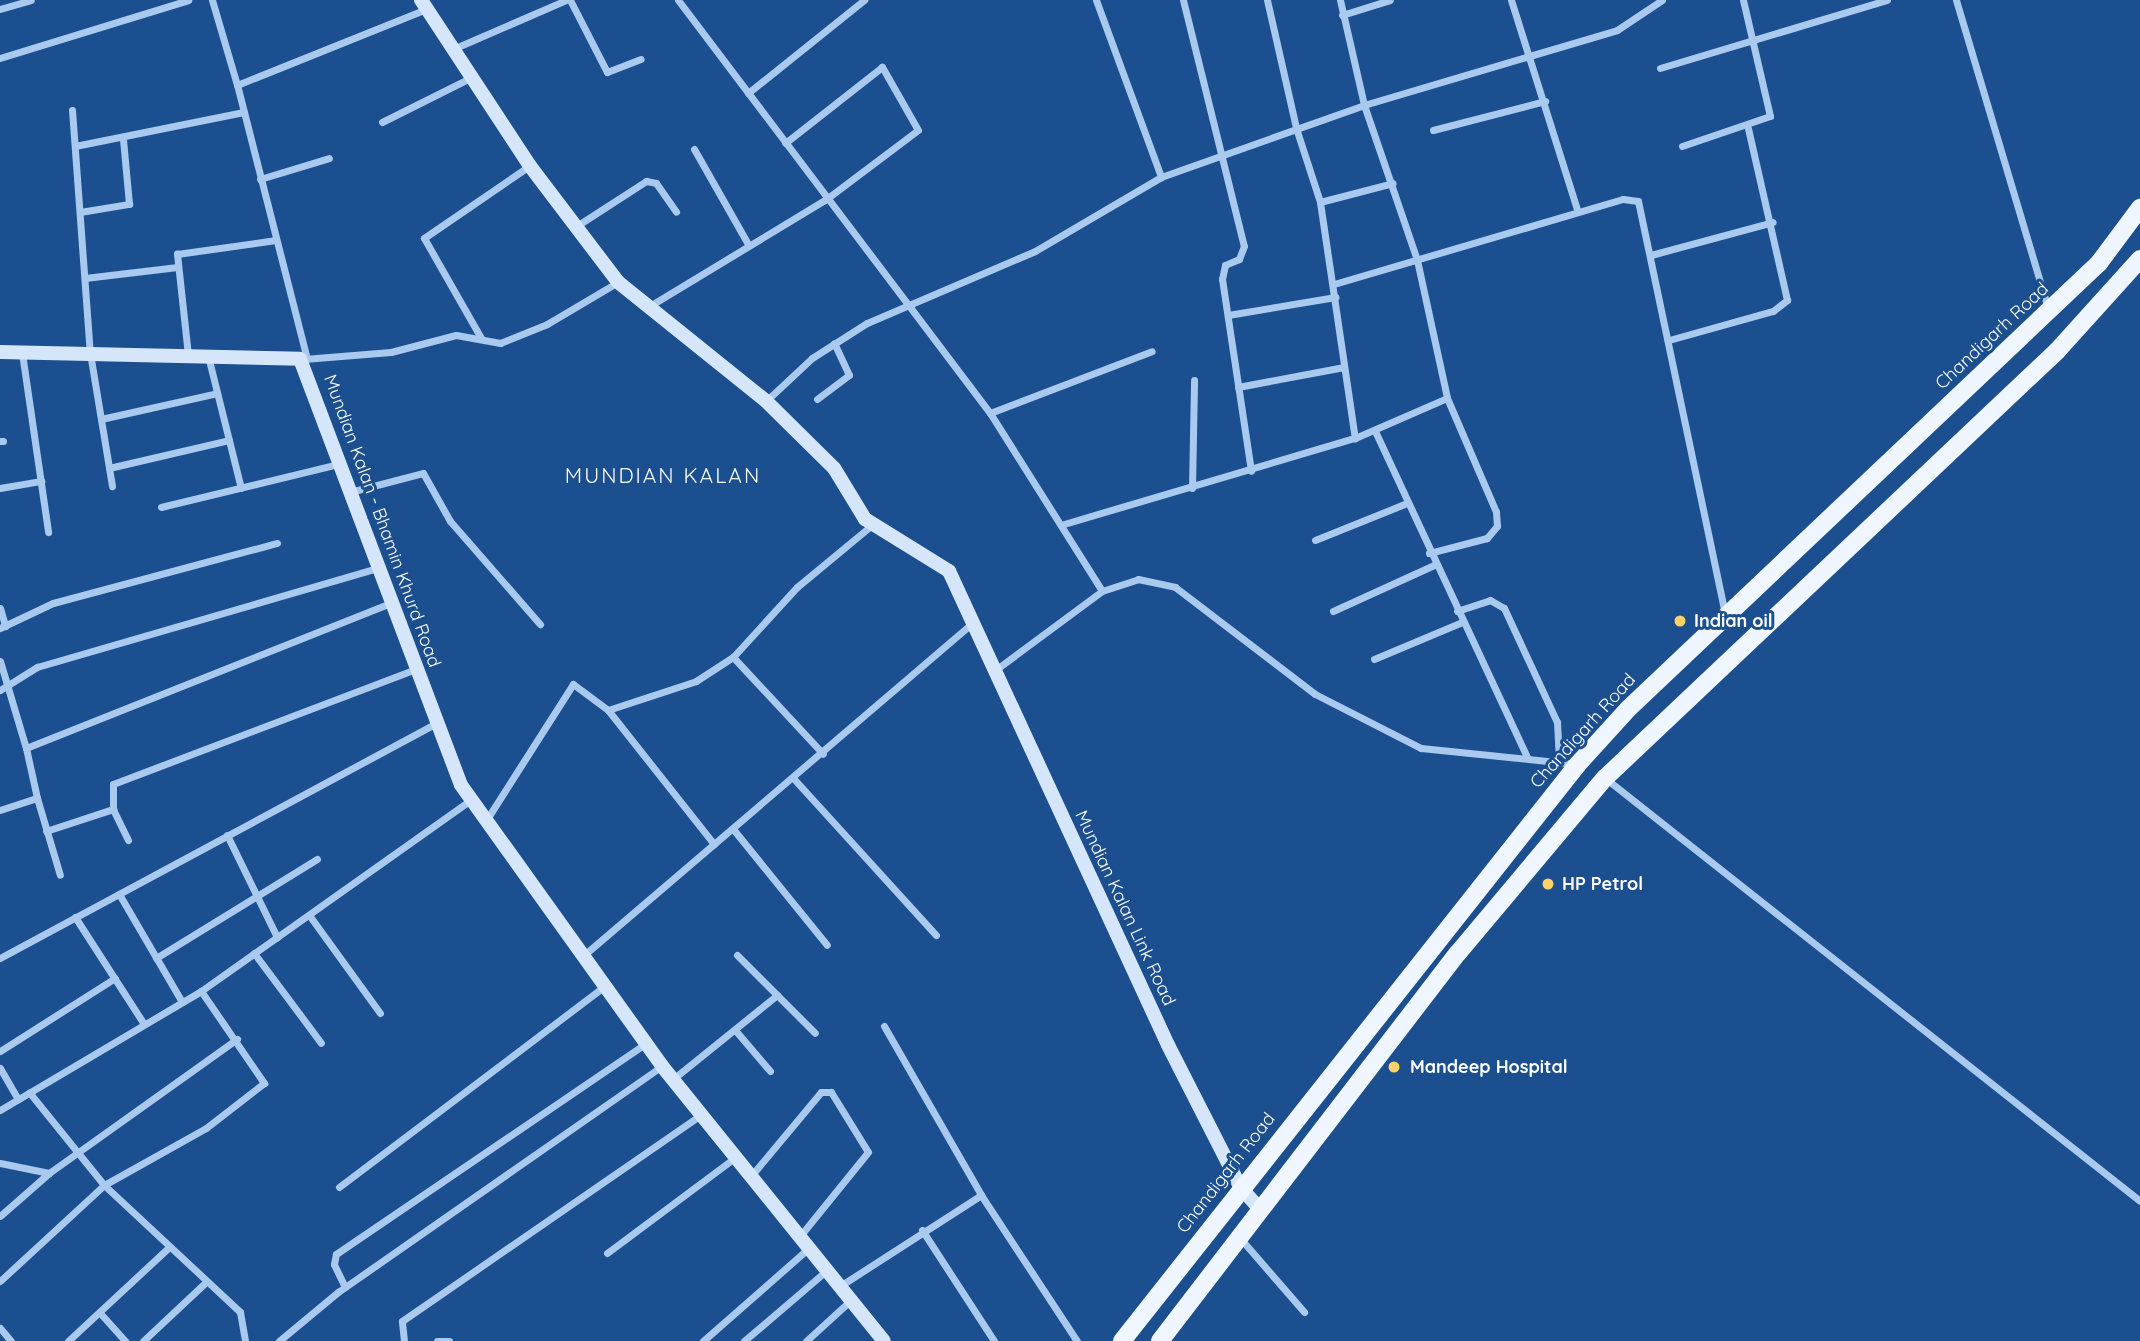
<!DOCTYPE html>
<style>
body{margin:0}
#map{position:relative;width:2140px;height:1341px;overflow:hidden;background:#1b4f8f;font-family:Quicksand,sans-serif}
div>[style]{position:absolute}
.street>*{height:7px;margin:-3.5px;padding:0 3.5px;transform-origin:3.5px;border-radius:3.5px;background:#a9c9ee}
.secondary>*{height:14px;margin:-7px;padding:0 7px;transform-origin:7px;border-radius:7px;background:#d6e6fa}
.primary>*{height:18px;margin:-9px;padding:0 9px;transform-origin:9px;border-radius:9px;background:#f0f6ff}
.dots>*{width:19px;height:19px;translate:-50% -50%;box-sizing:border-box;border:4px solid #1b4f8f;border-radius:50%}
span{translate:-50% -50%;white-space:nowrap;text-align:center;line-height:1.15;-webkit-text-stroke:6px #1b4f8f;paint-order:stroke}
.street-label{font-size:18px;color:#fff}
.poi-label{font-size:18px;color:#fff;font-weight:700}
.left{translate:0 -50%;text-align:left}
.quarter-label{font-size:21px;color:#fff;letter-spacing:2px}
</style>
<div id="map">
<div class="street">
<i style="left:212px;top:0;width:89px;rotate:73.6deg"></i>
<i style="left:570px;top:0;width:81px;rotate:62.8deg"></i>
<i style="left:607px;top:72px;width:36px;rotate:-21deg"></i>
<i style="left:678px;top:0;width:518px;rotate:52.93deg"></i>
<i style="left:990px;top:413px;width:210px;rotate:57.8deg"></i>
<i style="left:1102px;top:591px;width:134px;rotate:143.5deg"></i>
<i style="left:1096px;top:0;width:189px;rotate:69.8deg"></i>
<i style="left:1183px;top:0;width:253px;rotate:76.1deg"></i>
<i style="left:1244px;top:246px;width:14px;rotate:111deg"></i>
<i style="left:1239px;top:259px;width:15px;rotate:157deg"></i>
<i style="left:1225px;top:265px;width:14px;rotate:102deg"></i>
<i style="left:1222px;top:279px;width:194px;rotate:81.4deg"></i>
<i style="left:1267px;top:0;width:131px;rotate:77.2deg"></i>
<i style="left:1296px;top:128px;width:78px;rotate:72deg"></i>
<i style="left:1320px;top:202px;width:239px;rotate:81.6deg"></i>
<i style="left:1340px;top:0;width:108px;rotate:77.1deg"></i>
<i style="left:1364px;top:105px;width:164px;rotate:71.1deg"></i>
<i style="left:1417px;top:260px;width:141px;rotate:77.7deg"></i>
<i style="left:1447px;top:398px;width:124px;rotate:66.7deg"></i>
<i style="left:1496px;top:512px;width:14px;rotate:86deg"></i>
<i style="left:1497px;top:526px;width:16px;rotate:130deg"></i>
<i style="left:1487px;top:538px;width:60px;rotate:165.5deg"></i>
<i style="left:1511px;top:0;width:222px;rotate:72.5deg"></i>
<i style="left:1956px;top:0;width:321px;rotate:73.4deg"></i>
<i style="left:0;top:9px;width:32px;rotate:-16deg"></i>
<i style="left:1342px;top:15px;width:50px;rotate:-17.4deg"></i>
<i style="left:453px;top:49px;width:123px;rotate:-23.4deg"></i>
<i style="left:0;top:58px;width:197px;rotate:-17.1deg"></i>
<i style="left:1660px;top:68px;width:237px;rotate:-16.7deg"></i>
<i style="left:748px;top:93px;width:149px;rotate:-38.7deg"></i>
<i style="left:72px;top:110px;width:244px;rotate:85.8deg"></i>
<i style="left:90px;top:353px;width:135px;rotate:80.6deg"></i>
<i style="left:382px;top:122px;width:101px;rotate:-26.6deg"></i>
<i style="left:1433px;top:130px;width:116px;rotate:-14.5deg"></i>
<i style="left:75px;top:146px;width:172px;rotate:-11.4deg"></i>
<i style="left:1682px;top:146px;width:93px;rotate:-18.8deg"></i>
<i style="left:1770px;top:116px;width:119px;rotate:-103.1deg"></i>
<i style="left:694px;top:149px;width:109px;rotate:60.4deg"></i>
<i style="left:260px;top:179px;width:72px;rotate:-16.9deg"></i>
<i style="left:1320px;top:202px;width:75px;rotate:-14.6deg"></i>
<i style="left:80px;top:212px;width:50px;rotate:-9.3deg"></i>
<i style="left:129px;top:204px;width:65px;rotate:-95.3deg"></i>
<i style="left:575px;top:227px;width:85px;rotate:-32.9deg"></i>
<i style="left:646px;top:181px;width:10px;rotate:11deg"></i>
<i style="left:656px;top:183px;width:35px;rotate:55deg"></i>
<i style="left:1651px;top:255px;width:126px;rotate:-15.1deg"></i>
<i style="left:85px;top:278px;width:93px;rotate:-6.8deg"></i>
<i style="left:1334px;top:284px;width:301px;rotate:-16.4deg"></i>
<i style="left:1623px;top:199px;width:15px;rotate:8deg"></i>
<i style="left:1638px;top:201px;width:421px;rotate:78.1deg"></i>
<i style="left:648px;top:307px;width:207px;rotate:-31.2deg"></i>
<i style="left:825px;top:200px;width:116px;rotate:-37deg"></i>
<i style="left:918px;top:130px;width:73px;rotate:-119.7deg"></i>
<i style="left:882px;top:67px;width:123px;rotate:141.9deg"></i>
<i style="left:1228px;top:315px;width:109px;rotate:-9.5deg"></i>
<i style="left:481px;top:338px;width:115px;rotate:-119.7deg"></i>
<i style="left:424px;top:238px;width:127px;rotate:-34.4deg"></i>
<i style="left:1669px;top:340px;width:108px;rotate:-15.6deg"></i>
<i style="left:1773px;top:311px;width:18px;rotate:-38deg"></i>
<i style="left:1787px;top:300px;width:176px;rotate:-102.8deg"></i>
<i style="left:22px;top:353px;width:181px;rotate:81.7deg"></i>
<i style="left:188px;top:355px;width:102px;rotate:-96.2deg"></i>
<i style="left:177px;top:254px;width:100px;rotate:-8deg"></i>
<i style="left:208px;top:356px;width:136px;rotate:76deg"></i>
<i style="left:304px;top:359px;width:87px;rotate:-4.6deg"></i>
<i style="left:391px;top:352px;width:67px;rotate:-14.7deg"></i>
<i style="left:456px;top:335px;width:45px;rotate:10.3deg"></i>
<i style="left:500px;top:343px;width:51px;rotate:-22deg"></i>
<i style="left:547px;top:324px;width:82px;rotate:-30.6deg"></i>
<i style="left:307px;top:359px;width:283px;rotate:-104.3deg"></i>
<i style="left:237px;top:85px;width:204px;rotate:-21.9deg"></i>
<i style="left:1238px;top:387px;width:108px;rotate:-10.7deg"></i>
<i style="left:817px;top:399px;width:40px;rotate:-37deg"></i>
<i style="left:849px;top:375px;width:35px;rotate:-115deg"></i>
<i style="left:766px;top:401px;width:63px;rotate:-43.1deg"></i>
<i style="left:812px;top:358px;width:65px;rotate:-32.5deg"></i>
<i style="left:867px;top:323px;width:183px;rotate:-23.2deg"></i>
<i style="left:1035px;top:251px;width:146px;rotate:-30.4deg"></i>
<i style="left:1161px;top:177px;width:215px;rotate:-19.5deg"></i>
<i style="left:1364px;top:105px;width:264px;rotate:-16.5deg"></i>
<i style="left:1617px;top:30px;width:54px;rotate:-33.7deg"></i>
<i style="left:990px;top:413px;width:173px;rotate:-20.9deg"></i>
<i style="left:101px;top:419px;width:119px;rotate:-12.6deg"></i>
<i style="left:1375px;top:431px;width:360px;rotate:65deg"></i>
<i style="left:0;top:441px;width:3px"></i>
<i style="left:109px;top:468px;width:123px;rotate:-13.1deg"></i>
<i style="left:0;top:488px;width:42px;rotate:-9.7deg"></i>
<i style="left:1192px;top:488px;width:108px;rotate:-88.9deg"></i>
<i style="left:350px;top:492px;width:75px;rotate:-14.6deg"></i>
<i style="left:423px;top:473px;width:55px;rotate:60.6deg"></i>
<i style="left:450px;top:521px;width:137px;rotate:48.9deg"></i>
<i style="left:161px;top:507px;width:183px;rotate:-13.6deg"></i>
<i style="left:1064px;top:524px;width:303px;rotate:-16.5deg"></i>
<i style="left:1355px;top:438px;width:100px;rotate:-23.5deg"></i>
<i style="left:1315px;top:540px;width:99px;rotate:-21.9deg"></i>
<i style="left:1102px;top:591px;width:38px;rotate:-18deg"></i>
<i style="left:1138px;top:579px;width:38px;rotate:12deg"></i>
<i style="left:1175px;top:587px;width:176px;rotate:37.4deg"></i>
<i style="left:1315px;top:694px;width:119px;rotate:27deg"></i>
<i style="left:1421px;top:748px;width:155px;rotate:5.9deg"></i>
<i style="left:0;top:608px;width:19px;rotate:74deg"></i>
<i style="left:1333px;top:611px;width:111px;rotate:-24.5deg"></i>
<i style="left:1457px;top:611px;width:35px;rotate:-18deg"></i>
<i style="left:1490px;top:600px;width:16px;rotate:30deg"></i>
<i style="left:1504px;top:608px;width:126px;rotate:65.1deg"></i>
<i style="left:1557px;top:722px;width:39px;rotate:87deg"></i>
<i style="left:0;top:628px;width:59px;rotate:-25.3deg"></i>
<i style="left:53px;top:603px;width:232px;rotate:-15deg"></i>
<i style="left:733px;top:657px;width:132px;rotate:47.1deg"></i>
<i style="left:1374px;top:659px;width:95px;rotate:-22.8deg"></i>
<i style="left:0;top:661px;width:91px;rotate:73.4deg"></i>
<i style="left:0;top:690px;width:44px;rotate:-31.9deg"></i>
<i style="left:37px;top:667px;width:355px;rotate:-16.2deg"></i>
<i style="left:608px;top:710px;width:93px;rotate:-18.2deg"></i>
<i style="left:696px;top:681px;width:44px;rotate:-33deg"></i>
<i style="left:733px;top:657px;width:95px;rotate:-47.6deg"></i>
<i style="left:797px;top:587px;width:97px;rotate:-39.6deg"></i>
<i style="left:1605px;top:778px;width:682px;rotate:38.33deg"></i>
<i style="left:794px;top:779px;width:211px;rotate:47.7deg"></i>
<i style="left:37px;top:798px;width:80px;rotate:73.4deg"></i>
<i style="left:0;top:810px;width:39px;rotate:-18deg"></i>
<i style="left:37px;top:798px;width:51px;rotate:-102.4deg"></i>
<i style="left:26px;top:748px;width:393px;rotate:-21.7deg"></i>
<i style="left:487px;top:819px;width:160px;rotate:-57.5deg"></i>
<i style="left:573px;top:684px;width:44px;rotate:36.6deg"></i>
<i style="left:608px;top:710px;width:171px;rotate:51.7deg"></i>
<i style="left:733px;top:829px;width:149px;rotate:51deg"></i>
<i style="left:46px;top:831px;width:71px;rotate:-18.2deg"></i>
<i style="left:227px;top:835px;width:114px;rotate:63.9deg"></i>
<i style="left:128px;top:840px;width:34px;rotate:-116deg"></i>
<i style="left:113px;top:809px;width:25px;rotate:-90deg"></i>
<i style="left:113px;top:784px;width:324px;rotate:-20.8deg"></i>
<i style="left:119px;top:894px;width:125px;rotate:59.7deg"></i>
<i style="left:309px;top:915px;width:121px;rotate:54.1deg"></i>
<i style="left:75px;top:917px;width:127px;rotate:57.2deg"></i>
<i style="left:254px;top:953px;width:112px;rotate:53.3deg"></i>
<i style="left:584px;top:955px;width:508px;rotate:-40.53deg"></i>
<i style="left:737px;top:955px;width:110px;rotate:45deg"></i>
<i style="left:0;top:958px;width:495px;rotate:-28.3deg"></i>
<i style="left:156px;top:958px;width:189px;rotate:-31.6deg"></i>
<i style="left:201px;top:991px;width:112px;rotate:55.6deg"></i>
<i style="left:264px;top:1083px;width:73px;rotate:142.2deg"></i>
<i style="left:206px;top:1128px;width:117px;rotate:150.8deg"></i>
<i style="left:104px;top:1185px;width:186px;rotate:43deg"></i>
<i style="left:240px;top:1312px;width:29px;rotate:80deg"></i>
<i style="left:884px;top:1026px;width:195px;rotate:60.1deg"></i>
<i style="left:981px;top:1195px;width:175px;rotate:56.7deg"></i>
<i style="left:735px;top:1030px;width:54px;rotate:49.5deg"></i>
<i style="left:0;top:1051px;width:136px;rotate:-32.4deg"></i>
<i style="left:0;top:1068px;width:36px;rotate:60deg"></i>
<i style="left:673px;top:1079px;width:134px;rotate:-38.9deg"></i>
<i style="left:0;top:1110px;width:234px;rotate:-30.6deg"></i>
<i style="left:201px;top:991px;width:331px;rotate:-35.3deg"></i>
<i style="left:0;top:1163px;width:50px;rotate:11.5deg"></i>
<i style="left:49px;top:1173px;width:65px;rotate:138.7deg"></i>
<i style="left:49px;top:1173px;width:231px;rotate:-35.5deg"></i>
<i style="left:751px;top:1176px;width:109px;rotate:-50.2deg"></i>
<i style="left:821px;top:1092px;width:10px"></i>
<i style="left:831px;top:1092px;width:70px;rotate:58.3deg"></i>
<i style="left:868px;top:1152px;width:108px;rotate:129deg"></i>
<i style="left:339px;top:1187px;width:333px;rotate:-37.1deg"></i>
<i style="left:922px;top:1230px;width:132px;rotate:57deg"></i>
<i style="left:1240px;top:1238px;width:98px;rotate:49.1deg"></i>
<i style="left:607px;top:1253px;width:161px;rotate:-36.7deg"></i>
<i style="left:0;top:1281px;width:142px;rotate:-42.7deg"></i>
<i style="left:104px;top:1185px;width:119px;rotate:-128.9deg"></i>
<i style="left:840px;top:1286px;width:168px;rotate:-32.8deg"></i>
<i style="left:345px;top:1287px;width:25px;rotate:-116deg"></i>
<i style="left:334px;top:1264px;width:10px;rotate:-79deg"></i>
<i style="left:336px;top:1254px;width:375px;rotate:-34.2deg"></i>
<i style="left:100px;top:1313px;width:38px;rotate:48deg"></i>
<i style="left:0;top:1328px;width:17px;rotate:50deg"></i>
<i style="left:68px;top:1341px;width:135px;rotate:-42.9deg"></i>
<i style="left:143px;top:1341px;width:85px;rotate:-43.1deg"></i>
<i style="left:279px;top:1341px;width:77px;rotate:-39.7deg"></i>
<i style="left:338px;top:1292px;width:395px;rotate:-34.9deg"></i>
<i style="left:404px;top:1341px;width:20px;rotate:-96deg"></i>
<i style="left:402px;top:1321px;width:363px;rotate:-34.6deg"></i>
<i style="left:437px;top:1341px;width:12px"></i>
<i style="left:703px;top:1341px;width:141px;rotate:-41.3deg"></i>
<i style="left:744px;top:1341px;width:109px;rotate:-40.5deg"></i>
<i style="left:806px;top:1341px;width:61px;rotate:-42.3deg"></i>
</div>
<div class="secondary">
<i style="left:421px;top:0;width:199px;rotate:56.7deg"></i>
<i style="left:530px;top:166px;width:146px;rotate:52.8deg"></i>
<i style="left:618px;top:282px;width:190px;rotate:38.8deg"></i>
<i style="left:766px;top:401px;width:95px;rotate:44.6deg"></i>
<i style="left:834px;top:468px;width:60px;rotate:58.7deg"></i>
<i style="left:865px;top:519px;width:99px;rotate:31.8deg"></i>
<i style="left:949px;top:571px;width:522px;rotate:65.2deg"></i>
<i style="left:1168px;top:1045px;width:161px;rotate:63deg"></i>
<i style="left:1241px;top:1188px;width:30px;rotate:48deg"></i>
<i style="left:0;top:352px;width:300px;rotate:1.3deg"></i>
<i style="left:300px;top:359px;width:455px;rotate:69.3deg"></i>
<i style="left:461px;top:785px;width:345px;rotate:54.4deg"></i>
<i style="left:662px;top:1066px;width:353px;rotate:51.1deg"></i>
</div>
<div class="primary">
<i style="left:1122px;top:1341px;width:735px;rotate:-51.68deg"></i>
<i style="left:1578px;top:764px;width:74px;rotate:-47.7deg"></i>
<i style="left:1628px;top:709px;width:649px;rotate:-43.44deg"></i>
<i style="left:2099px;top:263px;width:69px;rotate:-53.3deg"></i>
<i style="left:1160px;top:1341px;width:489px;rotate:-52.5deg"></i>
<i style="left:1458px;top:953px;width:229px;rotate:-50deg"></i>
<i style="left:1605px;top:778px;width:622px;rotate:-43.37deg"></i>
<i style="left:2057px;top:351px;width:124px;rotate:-47.9deg"></i>
</div>
<div class="dots">
<i style="left:1680px;top:621px;background:#ffd166"></i>
<i style="left:1548px;top:884px;background:#ffd166"></i>
<i style="left:1394px;top:1067px;background:#ffd166"></i>
</div>
<div class="street-label">
<span style="left:1992px;top:336px;rotate:-43deg">Chandigarh Road</span>
<span style="left:382px;top:521px;rotate:70deg">Mundian Kalan - Bhamin Khurd Road</span>
<span style="left:1583px;top:731px;rotate:-48deg">Chandigarh Road</span>
<span style="left:1125px;top:908px;rotate:65deg">Mundian Kalan Link Road</span>
<span style="left:1226px;top:1173px;rotate:-52deg">Chandigarh Road</span>
</div>
<div class="poi-label">
<span class="left" style="left:1694px;top:621px">Indian oil</span>
<span class="left" style="left:1562px;top:884px">HP Petrol</span>
<span class="left" style="left:1410px;top:1067px">Mandeep Hospital</span>
</div>
<div class="quarter-label">
<span style="left:663px;top:475px">MUNDIAN KALAN</span>
</div>
</div>
